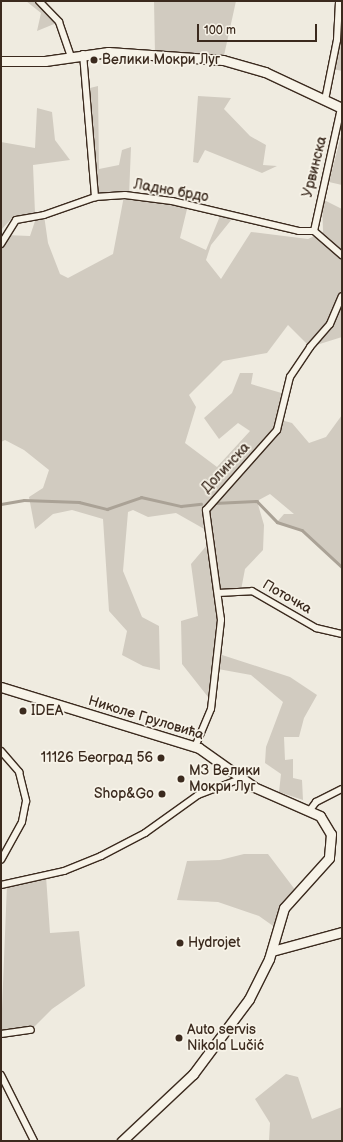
<!DOCTYPE html>
<meta charset="utf-8">
<style>
body{margin:0}
#map{position:relative;width:343px;height:1142px;overflow:hidden;background:#efebe0;font-family:"Balsamiq Sans",sans-serif}
div>[style]{position:absolute}
.green>*{inset:0;background:#d1cbc0}
.stream>*{height:2.5px;margin:-1.25px;padding:0 1.25px;transform-origin:1.25px;border-radius:1.25px;background:#aaa296}
.roads{filter:drop-shadow(1px 0 #3b2a1e) drop-shadow(-1px 0 #3b2a1e) drop-shadow(0 1px #3b2a1e) drop-shadow(0 -1px #3b2a1e)}
.street>*{height:6px;margin:-3px;padding:0 3px;transform-origin:3px;border-radius:3px;background:#f7f3e8}
.secondary>*{height:9px;margin:-4.5px;padding:0 4.5px;transform-origin:4.5px;border-radius:4.5px;background:#f7f3e8}
.dots>*{width:11px;height:11px;translate:-50% -50%;box-sizing:border-box;border:2px solid #f7f3e8;border-radius:50%}
span{translate:-50% -50%;white-space:nowrap;text-align:center;line-height:1.15;-webkit-text-stroke:3.5px #f7f3e8;paint-order:stroke}
.poi-label{font-size:14px;color:#3b2a1e}
.left{translate:0 -50%;text-align:left}
.right{translate:-100% -50%;text-align:right}
.street-label{font-size:14px;color:#3b2a1e}
.frame{position:absolute;inset:0;border:2px solid #3b2a1e;pointer-events:none}
.scale{position:absolute;left:197px;top:24px;width:120px;height:18px;box-sizing:border-box;border:2px solid #3b2a1e;border-top:0;padding-left:5px;font-size:12px;line-height:14px;white-space:nowrap;color:#3b2a1e;-webkit-text-stroke:3px #f7f3e8;paint-order:stroke}
</style>
<div id="map">
<div class="green">
<i style="clip-path:polygon(26px 1px,39px 1px,59px 22px,37px 31px,41px 13px)"></i>
<i style="clip-path:polygon(154px 1px,236px 1px,223px 60px,155px 54px)"></i>
<i style="clip-path:polygon(339px 1px,342px 1px,342px 71px,333px 69px)"></i>
<i style="clip-path:polygon(98px 86px,99px 169px,119px 165px,122px 150px,131px 147px,129px 196px,188px 205px,180px 238px,206px 250px,220px 216px,232px 219px,211px 245px,206px 260px,221px 279px,251px 232px,308px 239px,323px 232px,322px 199px,342px 209px,342px 337px,310px 347px,288px 325px,267px 353px,223px 361px,189px 395px,196px 407px,185px 443px,217px 467px,250px 431px,238px 423px,219px 439px,204px 418px,232px 393px,240px 373px,253px 373px,251px 384px,285px 394px,281px 420px,292px 423px,309px 443px,326px 437px,342px 415px,342px 567px,302px 530px,277px 522px,284px 514px,294px 514px,270px 494px,257px 501px,264px 525px,263px 550px,245px 569px,241px 590px,218px 593px,220px 632px,212px 702px,182px 664px,181px 621px,198px 616px,191px 564px,208px 544px,206px 530px,176px 513px,148px 517px,133px 510px,128px 512px,123px 571px,142px 617px,159px 626px,160px 670px,143px 666px,122px 655px,127px 631px,109px 611px,103px 519px,72px 510px,53px 514px,35px 529px,29px 497px,43px 488px,49px 470px,24px 450px,5px 440px,1px 442px,1px 244px,5px 235px,30px 236px,36px 218px,44px 215px,48px 243px,60px 274px,68px 278px,113px 254px,124px 196px,95px 197px,90px 88px)"></i>
<i style="clip-path:polygon(198px 96px,231px 98px,224px 109px,250px 136px,266px 145px,263px 165px,277px 166px,262px 173px,205px 150px,198px 163px,193px 162px)"></i>
<i style="clip-path:polygon(37px 108px,52px 112px,55px 140px,70px 160px,33px 165px,35px 213px,13px 217px,1px 230px,1px 142px,35px 148px)"></i>
<i style="clip-path:polygon(341px 136px,342px 136px,342px 185px,329px 182px)"></i>
<i style="clip-path:polygon(219px 654px,290px 677px,317px 695px,304px 718px,299px 737px,284px 737px,285px 760px,293px 759px,293px 778px,302px 780px,303px 800px,279px 792px,281px 774px,265px 763px,266px 747px,283px 702px,251px 675px,218px 669px)"></i>
<i style="clip-path:polygon(244px 854px,268px 854px,296px 891px,276px 928px,259px 916px,218px 902px,177px 900px,187px 861px,220px 860px)"></i>
<i style="clip-path:polygon(46px 876px,50px 933px,79px 931px,85px 986px,52px 1009px,31px 1030px,1px 1034px,7px 884px)"></i>
<i style="clip-path:polygon(286px 1074px,298px 1077px,312px 1119px,342px 1107px,342px 1141px,269px 1141px,270px 1123px,255px 1099px)"></i>
</div>
<div class="stream">
<i style="left:214px;top:503px;width:43px;rotate:-2.7deg"></i>
<i style="left:257px;top:501px;width:29px;rotate:46deg"></i>
<i style="left:277px;top:522px;width:26px;rotate:18deg"></i>
<i style="left:302px;top:530px;width:54px;rotate:42.8deg"></i>
<i style="left:1px;top:504px;width:23px;rotate:-10deg"></i>
<i style="left:24px;top:500px;width:55px;rotate:2.1deg"></i>
<i style="left:79px;top:502px;width:29px;rotate:14deg"></i>
<i style="left:107px;top:509px;width:36px;rotate:-19deg"></i>
<i style="left:141px;top:497px;width:41px;rotate:12.7deg"></i>
<i style="left:181px;top:506px;width:20px;rotate:-6deg"></i>
</div>
<div class="roads">
<div class="street">
<i style="left:39px;top:1px;width:29px;rotate:46deg"></i>
<i style="left:59px;top:22px;width:36px;rotate:71deg"></i>
<i style="left:83px;top:54px;width:144px;rotate:85.2deg"></i>
<i style="left:325px;top:100px;width:61px;rotate:-78.7deg"></i>
<i style="left:337px;top:40px;width:39px;rotate:-87deg"></i>
<i style="left:314px;top:231px;width:126px;rotate:-77.6deg"></i>
<i style="left:1px;top:244px;width:28px;rotate:-58deg"></i>
<i style="left:16px;top:220px;width:28px;rotate:-10deg"></i>
<i style="left:44px;top:215px;width:54px;rotate:-19.4deg"></i>
<i style="left:95px;top:197px;width:30px;rotate:-4deg"></i>
<i style="left:125px;top:195px;width:47px;rotate:7.3deg"></i>
<i style="left:172px;top:201px;width:130px;rotate:13.3deg"></i>
<i style="left:299px;top:231px;width:15px"></i>
<i style="left:314px;top:231px;width:37px;rotate:41deg"></i>
<i style="left:218px;top:593px;width:34px;rotate:-3deg"></i>
<i style="left:252px;top:591px;width:74px;rotate:30deg"></i>
<i style="left:316px;top:628px;width:27px;rotate:13deg"></i>
<i style="left:195px;top:747px;width:41px;rotate:-67.2deg"></i>
<i style="left:211px;top:709px;width:90px;rotate:-83.6deg"></i>
<i style="left:221px;top:620px;width:111px;rotate:-97.8deg"></i>
<i style="left:206px;top:510px;width:107px;rotate:-48.4deg"></i>
<i style="left:277px;top:430px;width:55px;rotate:-76.2deg"></i>
<i style="left:290px;top:377px;width:36px;rotate:-56deg"></i>
<i style="left:310px;top:347px;width:30px;rotate:-49deg"></i>
<i style="left:330px;top:324px;width:30px;rotate:-67deg"></i>
<i style="left:1px;top:751px;width:28px;rotate:49deg"></i>
<i style="left:19px;top:772px;width:30px;rotate:76deg"></i>
<i style="left:26px;top:801px;width:21px;rotate:101deg"></i>
<i style="left:22px;top:822px;width:43px;rotate:118.9deg"></i>
<i style="left:310px;top:810px;width:10px;rotate:-53deg"></i>
<i style="left:316px;top:802px;width:29px;rotate:-27deg"></i>
<i style="left:1px;top:885px;width:65px;rotate:-12.5deg"></i>
<i style="left:64px;top:871px;width:40px;rotate:-22deg"></i>
<i style="left:101px;top:856px;width:50px;rotate:-27.6deg"></i>
<i style="left:145px;top:833px;width:65px;rotate:-35.6deg"></i>
<i style="left:198px;top:795px;width:45px;rotate:-20.9deg"></i>
<i style="left:1px;top:1034px;width:30px;rotate:-8deg"></i>
<i style="left:1px;top:1075px;width:74px;rotate:63.4deg"></i>
</div>
<div class="secondary">
<i style="left:1px;top:61px;width:44px"></i>
<i style="left:45px;top:61px;width:64px;rotate:-8.1deg"></i>
<i style="left:108px;top:52px;width:115px;rotate:4deg"></i>
<i style="left:223px;top:60px;width:44px;rotate:15.9deg"></i>
<i style="left:265px;top:72px;width:85px;rotate:25.1deg"></i>
<i style="left:1px;top:687px;width:207px;rotate:17.1deg"></i>
<i style="left:199px;top:748px;width:67px;rotate:35.3deg"></i>
<i style="left:254px;top:787px;width:72px;rotate:23.7deg"></i>
<i style="left:320px;top:816px;width:21px;rotate:59deg"></i>
<i style="left:331px;top:834px;width:24px;rotate:95deg"></i>
<i style="left:329px;top:858px;width:67px;rotate:132deg"></i>
<i style="left:284px;top:908px;width:53px;rotate:106.4deg"></i>
<i style="left:269px;top:959px;width:45px;rotate:116.6deg"></i>
<i style="left:249px;top:999px;width:94px;rotate:126.7deg"></i>
<i style="left:193px;top:1074px;width:98px;rotate:136.7deg"></i>
<i style="left:272px;top:951px;width:73px;rotate:-15.2deg"></i>
</div>
</div>
<div class="dots">
<i style="left:94px;top:60px;background:#3b2a1e"></i>
<i style="left:23px;top:711px;background:#3b2a1e"></i>
<i style="left:161px;top:758px;background:#3b2a1e"></i>
<i style="left:181px;top:779px;background:#3b2a1e"></i>
<i style="left:162px;top:794px;background:#3b2a1e"></i>
<i style="left:180px;top:943px;background:#3b2a1e"></i>
<i style="left:179px;top:1038px;background:#3b2a1e"></i>
</div>
<div class="poi-label">
<span class="left" style="left:102px;top:60px">Велики Мокри Луг</span>
<span class="left" style="left:31px;top:711px">IDEA</span>
<span class="right" style="left:153px;top:758px">11126 Београд 56</span>
<span class="left" style="left:189px;top:779px">МЗ Велики<br>Мокри Луг</span>
<span class="right" style="left:154px;top:794px">Shop&amp;Go</span>
<span class="left" style="left:188px;top:943px">Hydrojet</span>
<span class="left" style="left:187px;top:1038px">Auto servis<br>Nikola Lučić</span>
</div>
<div class="street-label">
<span style="left:315px;top:167px;rotate:-76deg">Урвинска</span>
<span style="left:171px;top:191px;rotate:10deg">Ладно брдо</span>
<span style="left:226px;top:468px;rotate:-47deg">Долинска</span>
<span style="left:287px;top:597px;rotate:30deg">Поточка</span>
<span style="left:146px;top:718px;rotate:17deg">Николе Груловића</span>
</div>
<div class="frame"></div>
<div class="scale">100 m</div>
</div>
